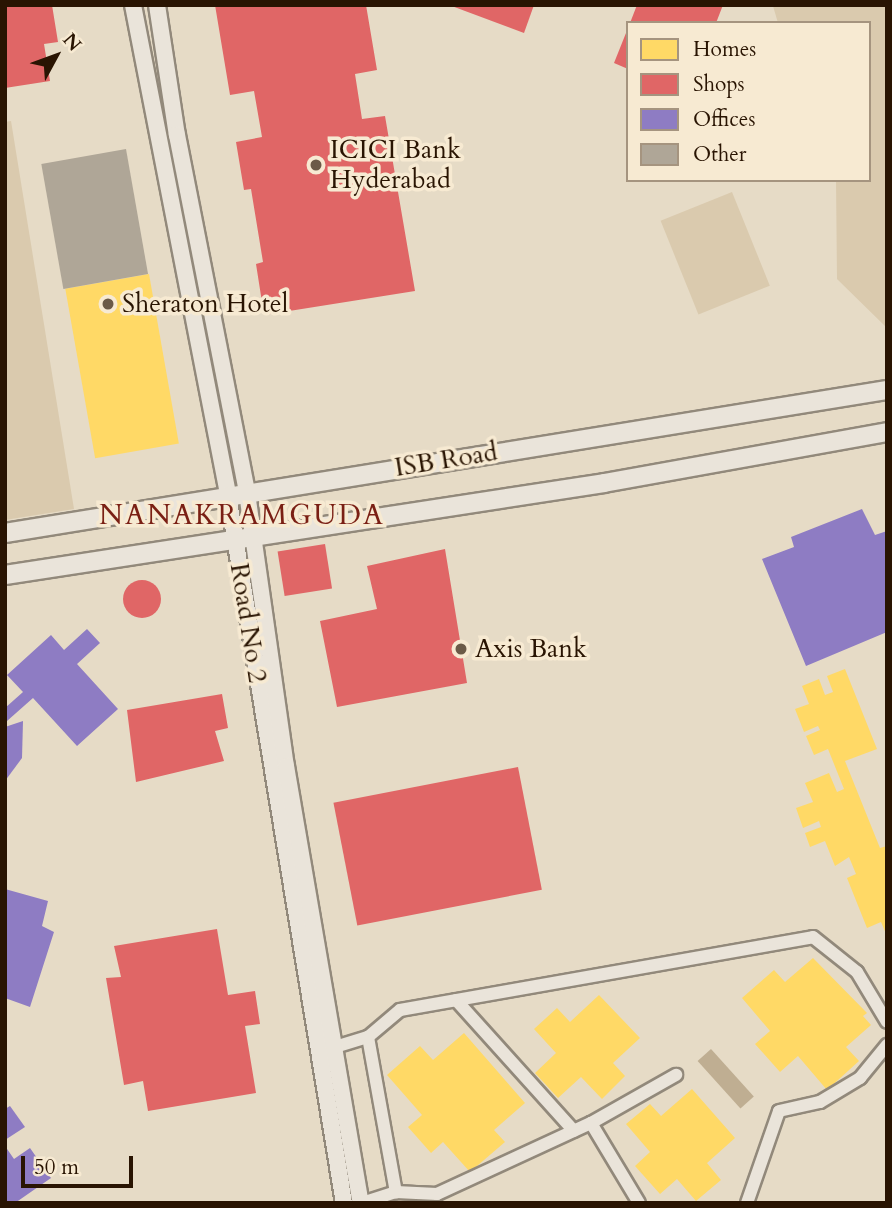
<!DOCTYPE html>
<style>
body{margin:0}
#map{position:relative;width:892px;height:1208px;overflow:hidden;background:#e6dbc6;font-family:Cardo,serif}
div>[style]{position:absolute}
.green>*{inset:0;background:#dacaae;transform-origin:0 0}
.water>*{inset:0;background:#bfae92;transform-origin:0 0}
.homes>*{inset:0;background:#ffd966;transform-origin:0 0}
.shops>*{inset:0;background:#e06666;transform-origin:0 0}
.round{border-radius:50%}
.offices>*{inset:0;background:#8e7cc3}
.building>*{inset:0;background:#afa697;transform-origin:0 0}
.roads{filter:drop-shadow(2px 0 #92897b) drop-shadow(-2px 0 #92897b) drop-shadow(0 2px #92897b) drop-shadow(0 -2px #92897b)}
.minor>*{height:12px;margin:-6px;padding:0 6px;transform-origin:6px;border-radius:6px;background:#eae4da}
.tertiary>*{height:16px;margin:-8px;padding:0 8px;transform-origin:8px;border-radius:8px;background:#eae4da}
.secondary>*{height:18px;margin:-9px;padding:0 9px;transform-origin:9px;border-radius:9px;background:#eae4da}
.dots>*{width:19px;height:19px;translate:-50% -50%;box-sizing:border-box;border:4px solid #f7ead2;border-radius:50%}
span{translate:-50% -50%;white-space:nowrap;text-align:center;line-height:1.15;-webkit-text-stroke:7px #f7ead2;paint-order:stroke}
.poi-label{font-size:26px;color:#291402}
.left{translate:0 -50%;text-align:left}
.street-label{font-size:26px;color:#291402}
.neighbourhood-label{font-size:28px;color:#7a1f14;letter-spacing:2px}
.frame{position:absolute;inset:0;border:7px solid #291402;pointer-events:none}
.legend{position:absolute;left:626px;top:21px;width:245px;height:161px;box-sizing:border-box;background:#f7ead2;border:2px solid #a5947f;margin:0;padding:9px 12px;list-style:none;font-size:21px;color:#291402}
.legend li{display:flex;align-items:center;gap:14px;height:35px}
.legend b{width:35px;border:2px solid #a5947f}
.north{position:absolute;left:21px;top:21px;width:70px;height:70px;-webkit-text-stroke:5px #f7ead2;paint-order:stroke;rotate:49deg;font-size:19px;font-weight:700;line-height:28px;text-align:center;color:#291402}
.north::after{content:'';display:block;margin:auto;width:24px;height:32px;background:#291402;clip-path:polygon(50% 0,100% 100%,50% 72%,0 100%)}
.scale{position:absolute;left:21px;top:1156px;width:112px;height:32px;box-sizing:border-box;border:4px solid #291402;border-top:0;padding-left:9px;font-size:21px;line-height:24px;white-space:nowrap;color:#291402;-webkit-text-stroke:5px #f7ead2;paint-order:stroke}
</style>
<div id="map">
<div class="green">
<i style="clip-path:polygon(887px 5px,887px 328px,837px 279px,836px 180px,869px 180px,869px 23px,778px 23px,773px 6px)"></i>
<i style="clip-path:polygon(11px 121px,74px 509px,5px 520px,5px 122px)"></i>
<i style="left:732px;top:192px;width:101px;height:77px;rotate:68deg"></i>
</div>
<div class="water">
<i style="left:711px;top:1049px;width:64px;height:18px;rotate:48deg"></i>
</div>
<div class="homes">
<i style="left:149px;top:274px;width:172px;height:85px;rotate:80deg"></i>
<i style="clip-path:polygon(845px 669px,877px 749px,845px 761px,880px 848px,887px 846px,887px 936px,881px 922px,867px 928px,847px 878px,856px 874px,849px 857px,835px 866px,825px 841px,810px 847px,805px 833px,821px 827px,819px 821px,803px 828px,796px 808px,813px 802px,805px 783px,829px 773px,837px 792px,844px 789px,828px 749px,814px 755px,806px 736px,820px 730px,818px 726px,804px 732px,795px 709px,809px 704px,802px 686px,819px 679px,825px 695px,833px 692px,827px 676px)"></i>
<i style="clip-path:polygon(813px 958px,867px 1013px,863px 1016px,871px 1025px,846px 1047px,859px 1061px,827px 1090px,798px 1056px,780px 1072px,755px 1044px,770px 1031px,742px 998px,774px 970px,785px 982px)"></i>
<i style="clip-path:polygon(599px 995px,640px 1038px,613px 1063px,625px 1076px,602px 1099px,581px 1077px,558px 1098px,535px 1073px,556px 1053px,534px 1029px,557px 1008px,570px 1022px)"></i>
<i style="clip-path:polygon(464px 1033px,525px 1103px,494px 1130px,505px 1142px,470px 1172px,443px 1142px,431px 1153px,408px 1127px,422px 1115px,387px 1075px,420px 1046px,433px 1060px)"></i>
<i style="clip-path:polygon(692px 1089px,735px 1138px,707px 1163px,721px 1180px,696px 1201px,677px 1179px,660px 1194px,635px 1166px,650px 1152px,626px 1124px,650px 1104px,661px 1116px)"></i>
</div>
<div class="shops">
<i style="clip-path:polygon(5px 5px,52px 5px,58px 42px,44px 44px,50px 81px,5px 88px)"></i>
<i style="clip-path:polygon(215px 5px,366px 5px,377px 70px,355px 74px,362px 119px,385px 116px,415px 291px,264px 315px,256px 264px,263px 262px,251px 189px,244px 190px,236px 142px,262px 137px,254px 91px,230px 95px)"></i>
<i style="clip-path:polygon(449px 5px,534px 5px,524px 33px)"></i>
<i style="clip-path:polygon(637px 5px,723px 5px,716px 23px,630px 23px)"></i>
<i style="clip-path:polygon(628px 28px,628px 69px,614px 63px)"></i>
<i style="left:325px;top:544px;width:45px;height:48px;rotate:81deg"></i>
<i style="clip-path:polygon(445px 549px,467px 683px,337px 707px,320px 621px,377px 609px,367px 566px)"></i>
<i class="round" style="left:123px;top:580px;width:38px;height:38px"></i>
<i style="clip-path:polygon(222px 694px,228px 728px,215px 731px,224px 761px,136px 782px,127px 710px)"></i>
<i style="left:518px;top:767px;width:125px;height:188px;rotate:79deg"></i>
<i style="clip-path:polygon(217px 929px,228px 995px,255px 991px,260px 1024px,245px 1026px,256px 1093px,148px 1111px,143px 1081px,124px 1085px,106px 978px,121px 977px,114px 946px)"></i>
</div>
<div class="offices">
<i style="clip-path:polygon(862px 509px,875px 535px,887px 531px,887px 632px,806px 666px,762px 559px,794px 547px,791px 537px)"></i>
<i style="clip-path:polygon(87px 629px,100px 643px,77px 664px,118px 709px,77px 746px,33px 698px,7px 721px,5px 708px,23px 692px,7px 675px,51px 635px,64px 650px)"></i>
<i style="clip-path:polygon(23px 721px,22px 758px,5px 781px,5px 727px)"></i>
<i style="clip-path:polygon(5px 889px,48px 901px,42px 926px,54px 932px,30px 1007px,5px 998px)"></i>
<i style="clip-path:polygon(10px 1106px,25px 1127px,5px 1140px,5px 1109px)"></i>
<i style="clip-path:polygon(5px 1146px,14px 1159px,30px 1148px,51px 1178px,15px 1203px,5px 1203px)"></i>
</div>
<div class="building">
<i style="left:126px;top:149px;width:127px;height:86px;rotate:80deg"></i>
</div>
<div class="roads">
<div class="minor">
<i style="left:456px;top:1000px;width:176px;rotate:48deg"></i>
<i style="left:368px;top:1037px;width:158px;rotate:79.8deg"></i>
<i style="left:335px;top:1047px;width:34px;rotate:-17deg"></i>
<i style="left:368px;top:1037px;width:42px;rotate:-40.2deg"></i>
<i style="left:400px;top:1010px;width:419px;rotate:-10deg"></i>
<i style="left:813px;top:937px;width:56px;rotate:38.5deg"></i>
<i style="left:857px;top:972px;width:58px;rotate:59deg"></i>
<i style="left:591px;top:1123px;width:98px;rotate:-29.5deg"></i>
<i style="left:362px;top:1203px;width:36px;rotate:-18deg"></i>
<i style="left:396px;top:1192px;width:41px;rotate:2.8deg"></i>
<i style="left:437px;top:1194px;width:170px;rotate:-24.8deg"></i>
<i style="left:591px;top:1123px;width:93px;rotate:59deg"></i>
<i style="left:747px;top:1203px;width:97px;rotate:-70.8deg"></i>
<i style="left:779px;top:1111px;width:42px;rotate:-12.4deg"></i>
<i style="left:820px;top:1102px;width:47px;rotate:-31deg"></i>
<i style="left:860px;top:1078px;width:43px;rotate:-50.7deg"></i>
</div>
<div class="tertiary">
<i style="left:133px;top:5px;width:499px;rotate:79deg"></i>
<i style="left:228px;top:495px;width:717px;rotate:80.7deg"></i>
<i style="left:157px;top:5px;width:132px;rotate:81.3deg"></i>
<i style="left:177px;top:135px;width:365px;rotate:78.9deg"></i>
<i style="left:247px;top:493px;width:276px;rotate:81.9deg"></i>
<i style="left:286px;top:766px;width:443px;rotate:80.3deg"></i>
</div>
<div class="secondary">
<i style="left:5px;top:533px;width:894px;rotate:-9.21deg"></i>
<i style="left:5px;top:575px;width:606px;rotate:-8.73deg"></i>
<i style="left:604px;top:483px;width:288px;rotate:-10.2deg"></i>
</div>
</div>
<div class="dots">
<i style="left:316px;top:165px;background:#6b5a47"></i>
<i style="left:108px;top:304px;background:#6b5a47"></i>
<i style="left:461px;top:649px;background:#6b5a47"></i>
</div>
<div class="poi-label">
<span class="left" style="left:330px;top:165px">ICICI Bank<br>Hyderabad</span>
<span class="left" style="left:122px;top:304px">Sheraton Hotel</span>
<span class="left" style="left:475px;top:649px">Axis Bank</span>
</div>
<div class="street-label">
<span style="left:446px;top:460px;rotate:-9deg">ISB Road</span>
<span style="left:248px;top:623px;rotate:81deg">Road No 2</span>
</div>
<div class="neighbourhood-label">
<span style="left:242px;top:515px">NANAKRAMGUDA</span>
</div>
<div class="frame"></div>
<ul class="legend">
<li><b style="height:19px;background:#ffd966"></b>Homes</li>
<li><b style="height:19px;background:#e06666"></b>Shops</li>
<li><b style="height:19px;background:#8e7cc3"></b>Offices</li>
<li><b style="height:19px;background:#afa697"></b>Other</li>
</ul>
<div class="north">N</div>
<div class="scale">50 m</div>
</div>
